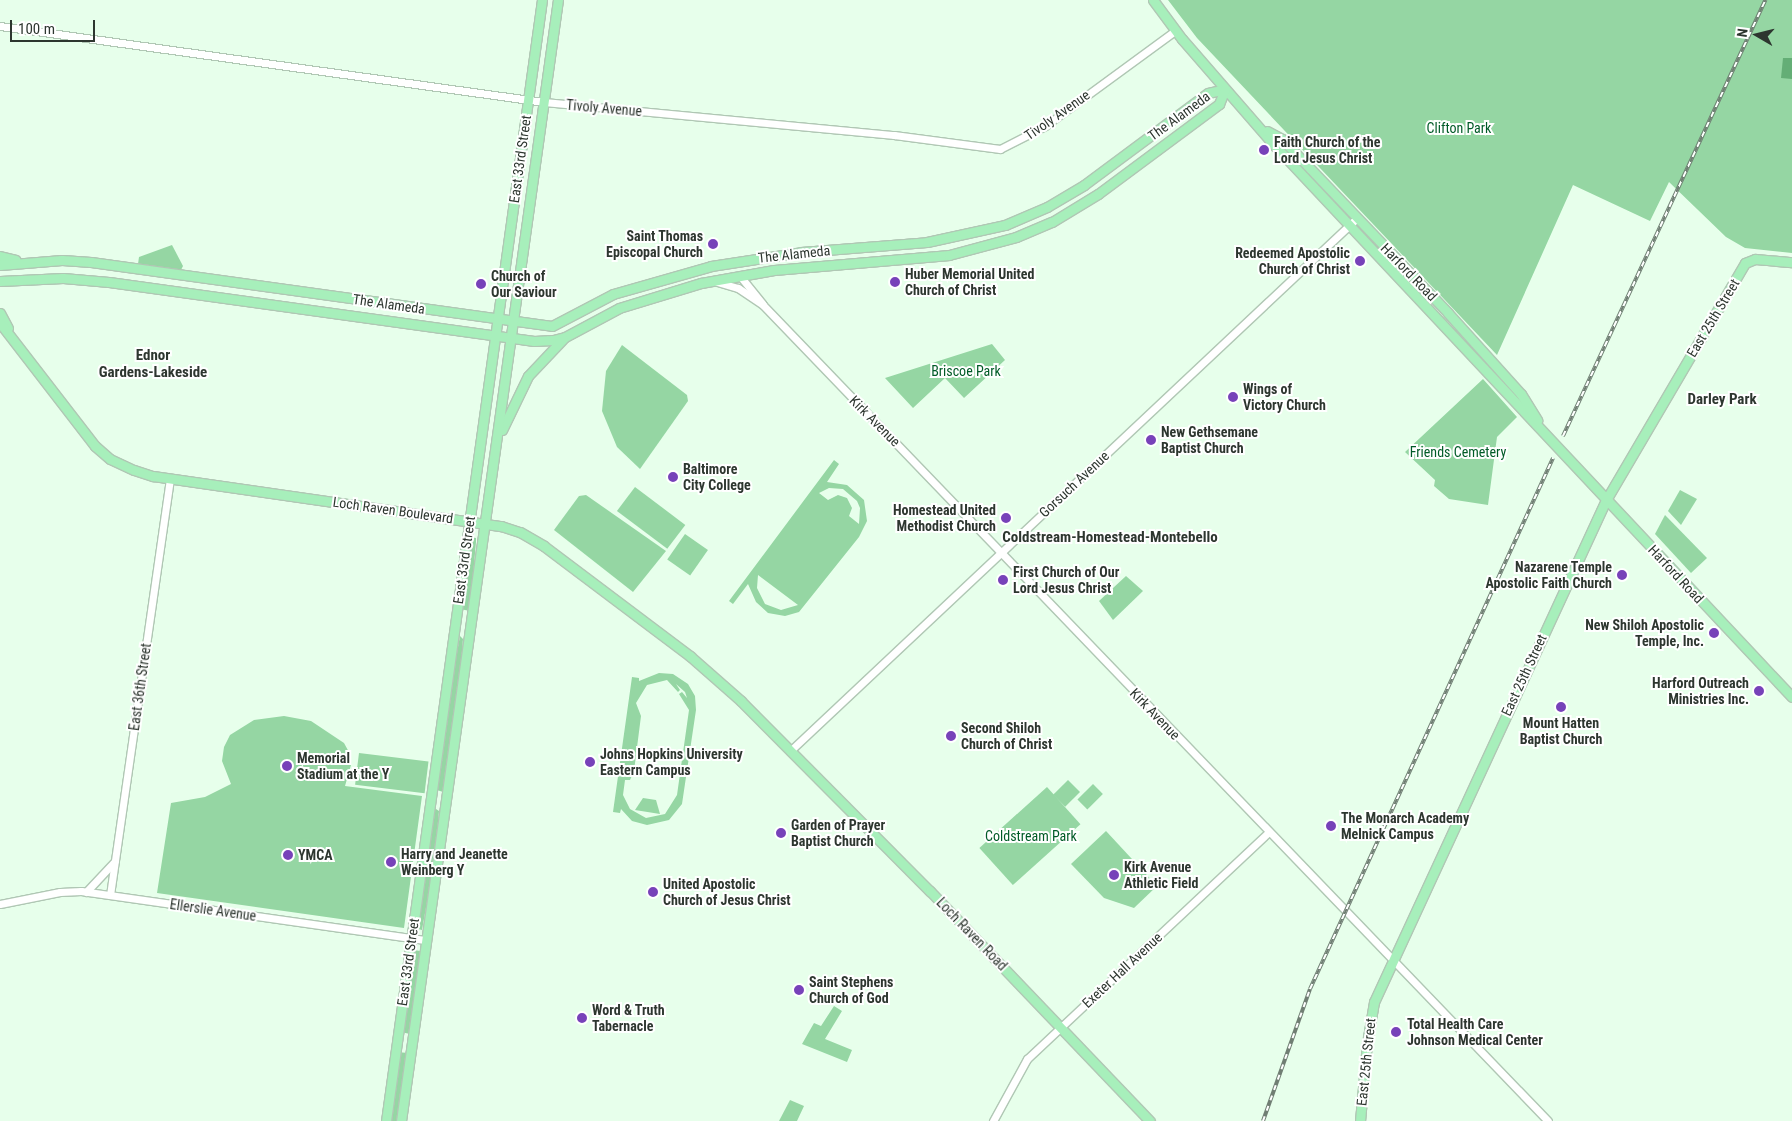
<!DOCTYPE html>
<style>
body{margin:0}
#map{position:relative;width:1792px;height:1121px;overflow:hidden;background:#e7ffeb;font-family:"Roboto Condensed",sans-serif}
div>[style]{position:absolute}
.green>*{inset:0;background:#95d6a3;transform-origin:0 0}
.water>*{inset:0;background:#64ae76}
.roads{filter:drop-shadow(1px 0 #b0c7b4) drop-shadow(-1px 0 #b0c7b4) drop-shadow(0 1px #b0c7b4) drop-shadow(0 -1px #b0c7b4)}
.minor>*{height:7px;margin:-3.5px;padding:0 3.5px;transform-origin:3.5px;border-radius:3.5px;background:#fff}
.major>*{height:9px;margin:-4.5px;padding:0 4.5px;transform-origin:4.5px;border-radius:4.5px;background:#a7efbb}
.rail>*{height:4px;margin-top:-2px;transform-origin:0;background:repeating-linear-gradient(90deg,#fff 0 5.5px,#707e73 0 11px);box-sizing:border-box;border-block:1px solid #707e73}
.dots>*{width:14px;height:14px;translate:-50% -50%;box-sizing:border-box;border:2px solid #fff;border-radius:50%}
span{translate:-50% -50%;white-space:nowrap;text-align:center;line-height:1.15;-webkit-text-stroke:4px #fff;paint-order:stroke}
.street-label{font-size:14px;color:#2d362f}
.park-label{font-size:14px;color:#005b27}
.poi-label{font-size:14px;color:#2d362f;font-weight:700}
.left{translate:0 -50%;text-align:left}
.right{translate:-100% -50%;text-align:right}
.neighbourhood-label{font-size:15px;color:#2d362f;font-weight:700}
.north{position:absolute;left:1732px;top:10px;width:50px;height:50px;-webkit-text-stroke:4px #fff;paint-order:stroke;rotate:278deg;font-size:14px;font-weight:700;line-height:20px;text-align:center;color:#2d362f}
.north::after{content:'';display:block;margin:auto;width:18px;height:22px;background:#2d362f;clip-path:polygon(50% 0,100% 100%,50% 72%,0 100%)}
.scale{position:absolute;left:10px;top:20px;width:85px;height:22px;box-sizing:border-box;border:2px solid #2d362f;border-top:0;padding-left:6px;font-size:15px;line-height:18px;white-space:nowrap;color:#2d362f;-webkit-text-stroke:4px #fff;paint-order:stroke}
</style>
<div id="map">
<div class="green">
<i style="clip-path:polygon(1168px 0,1792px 0,1792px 253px,1745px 248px,1726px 237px,1669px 182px,1650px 221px,1573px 185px,1497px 355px,1197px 38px)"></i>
<i style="clip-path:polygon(172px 245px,183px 266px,181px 270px,138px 264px,139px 257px)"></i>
<i style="clip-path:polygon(992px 344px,1005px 360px,964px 398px,945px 378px,913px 408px,885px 378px)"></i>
<i style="clip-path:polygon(622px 345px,687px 395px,688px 401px,640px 469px,617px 447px,602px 411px,606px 371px)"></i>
<i style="clip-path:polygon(1483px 379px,1517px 417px,1497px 437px,1488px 505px,1449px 499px,1434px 486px,1435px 480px,1405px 452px)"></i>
<i style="clip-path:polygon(evenodd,834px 460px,839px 464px,827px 482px,847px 485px,864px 500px,867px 521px,859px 537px,799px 612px,785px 616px,768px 613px,756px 602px,748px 584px,733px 604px,729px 601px,834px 460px,829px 488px,843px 489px,857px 501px,860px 508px,859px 524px,849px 516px,852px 508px,847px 498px,838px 495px,828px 500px,819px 493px,829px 488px,834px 460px,758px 575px,798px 605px,781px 610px,765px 604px,757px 588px,758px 575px)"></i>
<i style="left:635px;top:487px;width:63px;height:30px;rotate:37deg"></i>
<i style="clip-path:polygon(1680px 490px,1697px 499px,1681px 525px,1668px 511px)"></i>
<i style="clip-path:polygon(586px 495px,666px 551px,633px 592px,554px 530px,579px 496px)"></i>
<i style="clip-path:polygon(1665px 515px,1707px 558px,1691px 573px,1655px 534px)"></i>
<i style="left:685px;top:534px;width:28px;height:31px;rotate:35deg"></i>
<i style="clip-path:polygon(470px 537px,476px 538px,476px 542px,470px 611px,460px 609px)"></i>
<i style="clip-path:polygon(1126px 576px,1143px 591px,1113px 620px,1099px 601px)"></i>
<i style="clip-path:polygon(460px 636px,463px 639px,460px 677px,443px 792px,437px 790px,443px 729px)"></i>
<i style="clip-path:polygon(evenodd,659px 673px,673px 674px,688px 684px,695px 696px,696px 710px,682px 804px,669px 820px,647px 825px,632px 821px,621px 809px,620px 813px,613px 812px,632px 677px,639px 678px,639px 681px,659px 673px,667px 680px,678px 692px,680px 690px,676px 684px,685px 692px,687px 698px,682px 692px,679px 694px,689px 710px,677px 795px,665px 814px,646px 818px,630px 809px,623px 795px,625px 780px,630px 780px,634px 771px,641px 716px,636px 703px,647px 685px,667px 680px)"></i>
<i style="clip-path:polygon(284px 716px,311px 721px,344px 743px,350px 754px,351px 765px,345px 786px,422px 796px,404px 928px,157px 893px,171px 803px,205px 797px,231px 784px,222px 761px,224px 747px,230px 735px,254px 720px)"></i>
<i style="left:359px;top:753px;width:70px;height:32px;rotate:7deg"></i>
<i style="left:1068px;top:780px;width:17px;height:21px;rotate:45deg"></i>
<i style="left:1093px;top:784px;width:14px;height:22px;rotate:45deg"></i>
<i style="left:1047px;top:787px;width:50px;height:91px;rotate:48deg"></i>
<i style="clip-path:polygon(643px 798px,656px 800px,660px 814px,635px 810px)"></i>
<i style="clip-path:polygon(433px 807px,439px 811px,435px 857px,422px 930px,418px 929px,421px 894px)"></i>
<i style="clip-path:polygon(1106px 831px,1157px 886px,1134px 908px,1104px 898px,1071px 864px)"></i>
<i style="clip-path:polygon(414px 950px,420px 951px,410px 1034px,401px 1032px)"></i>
<i style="clip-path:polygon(834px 1006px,842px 1011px,825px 1039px,852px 1050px,847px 1062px,802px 1044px,814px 1023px,821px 1026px)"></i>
<i style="clip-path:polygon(397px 1052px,408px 1053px,398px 1121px,391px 1121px)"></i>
<i style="clip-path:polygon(790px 1100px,804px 1106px,797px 1121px,779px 1121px)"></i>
</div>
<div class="water">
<i style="clip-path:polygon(1783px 58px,1792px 58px,1792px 79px,1781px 78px)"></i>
</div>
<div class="roads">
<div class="minor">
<i style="left:0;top:26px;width:549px;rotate:7.95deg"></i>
<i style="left:544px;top:102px;width:352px;rotate:5.4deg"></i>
<i style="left:894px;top:135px;width:107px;rotate:7.5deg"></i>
<i style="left:1000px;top:149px;width:51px;rotate:-27.1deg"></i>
<i style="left:1045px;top:126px;width:161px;rotate:-36.2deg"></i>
<i style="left:740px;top:276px;width:35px;rotate:51deg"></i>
<i style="left:717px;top:282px;width:22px;rotate:16deg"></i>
<i style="left:738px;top:288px;width:30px;rotate:34deg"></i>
<i style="left:763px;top:305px;width:1132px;rotate:46.11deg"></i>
<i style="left:790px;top:751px;width:778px;rotate:-43.23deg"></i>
<i style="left:86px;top:892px;width:42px;rotate:-46.9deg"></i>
<i style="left:110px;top:895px;width:421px;rotate:-81.8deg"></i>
<i style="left:0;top:904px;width:61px;rotate:-11.3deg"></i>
<i style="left:60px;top:892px;width:21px;rotate:-3deg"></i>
<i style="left:81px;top:891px;width:349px;rotate:8.1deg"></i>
<i style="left:993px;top:1121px;width:71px;rotate:-61.3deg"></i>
<i style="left:1027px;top:1059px;width:332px;rotate:-43.2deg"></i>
</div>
<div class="major">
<i style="left:1153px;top:0;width:49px;rotate:53.4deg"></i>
<i style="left:1182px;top:39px;width:143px;rotate:49deg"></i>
<i style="left:1276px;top:147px;width:754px;rotate:46.83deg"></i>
<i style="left:1267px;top:131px;width:17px;rotate:28deg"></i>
<i style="left:1282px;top:139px;width:240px;rotate:46.3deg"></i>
<i style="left:1448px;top:313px;width:109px;rotate:48deg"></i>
<i style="left:1521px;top:394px;width:31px;rotate:58deg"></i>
<i style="left:0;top:256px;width:16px;rotate:14deg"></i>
<i style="left:0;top:265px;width:62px;rotate:-4.6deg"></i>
<i style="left:62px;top:260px;width:29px;rotate:4deg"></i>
<i style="left:91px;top:262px;width:465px;rotate:7.9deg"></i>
<i style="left:552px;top:326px;width:69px;rotate:-27.7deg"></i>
<i style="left:613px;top:294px;width:102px;rotate:-15.9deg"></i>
<i style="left:711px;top:266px;width:91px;rotate:-8.8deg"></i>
<i style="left:801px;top:252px;width:126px;rotate:-4.5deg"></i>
<i style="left:927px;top:242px;width:80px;rotate:-12.3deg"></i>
<i style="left:1005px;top:225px;width:46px;rotate:-23.2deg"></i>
<i style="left:1047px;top:207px;width:43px;rotate:-30.7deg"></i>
<i style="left:1084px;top:185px;width:154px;rotate:-36.6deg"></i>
<i style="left:1208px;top:93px;width:17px;rotate:-13deg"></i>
<i style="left:0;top:281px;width:63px;rotate:-2.7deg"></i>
<i style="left:63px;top:278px;width:46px;rotate:5deg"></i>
<i style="left:109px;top:282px;width:429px;rotate:7.9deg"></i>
<i style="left:534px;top:341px;width:19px;rotate:-3deg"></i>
<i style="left:553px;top:340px;width:12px;rotate:-14deg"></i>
<i style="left:565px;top:337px;width:61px;rotate:-28.2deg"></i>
<i style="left:619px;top:308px;width:86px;rotate:-17deg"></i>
<i style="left:701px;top:283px;width:74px;rotate:-10.1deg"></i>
<i style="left:774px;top:270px;width:176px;rotate:-4.9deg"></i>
<i style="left:949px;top:255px;width:69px;rotate:-15deg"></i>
<i style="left:1016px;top:237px;width:39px;rotate:-23deg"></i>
<i style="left:1052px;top:222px;width:54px;rotate:-31.3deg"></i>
<i style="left:1098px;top:194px;width:151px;rotate:-36.6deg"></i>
<i style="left:1219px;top:104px;width:16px;rotate:-68deg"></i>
<i style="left:0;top:313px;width:17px;rotate:62deg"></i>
<i style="left:0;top:323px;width:155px;rotate:52.3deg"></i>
<i style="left:95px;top:446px;width:20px;rotate:41deg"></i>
<i style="left:110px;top:459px;width:26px;rotate:25deg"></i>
<i style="left:134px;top:470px;width:20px;rotate:18deg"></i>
<i style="left:153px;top:476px;width:352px;rotate:8.2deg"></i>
<i style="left:501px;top:526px;width:20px;rotate:18deg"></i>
<i style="left:520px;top:532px;width:28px;rotate:30deg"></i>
<i style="left:544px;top:546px;width:183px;rotate:37deg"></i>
<i style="left:690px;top:656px;width:68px;rotate:41.4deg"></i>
<i style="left:741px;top:701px;width:268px;rotate:45.2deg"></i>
<i style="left:930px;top:891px;width:318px;rotate:46.3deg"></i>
<i style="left:502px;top:430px;width:60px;rotate:-64.3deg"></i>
<i style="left:528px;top:376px;width:51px;rotate:-46.6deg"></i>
<i style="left:386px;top:1121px;width:1132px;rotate:-82.08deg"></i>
<i style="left:401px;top:1121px;width:1132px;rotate:-82.03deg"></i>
<i style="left:1360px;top:1121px;width:78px;rotate:-84.9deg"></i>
<i style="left:1367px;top:1043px;width:42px;rotate:-80.3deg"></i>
<i style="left:1374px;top:1002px;width:553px;rotate:-65.2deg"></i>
<i style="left:1606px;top:500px;width:275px;rotate:-59.6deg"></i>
<i style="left:1745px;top:263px;width:11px;rotate:-22deg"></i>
<i style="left:1755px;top:259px;width:37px;rotate:5deg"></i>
</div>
</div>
<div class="rail">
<i style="left:1563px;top:436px;width:481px;rotate:-65.1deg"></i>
<i style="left:1263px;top:1121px;width:140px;rotate:-70.4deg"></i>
<i style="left:1310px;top:989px;width:584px;rotate:-65.41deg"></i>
</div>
<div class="dots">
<i style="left:1264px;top:150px;background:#7742b9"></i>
<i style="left:713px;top:244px;background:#7742b9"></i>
<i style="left:1360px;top:261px;background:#7742b9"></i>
<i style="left:895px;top:282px;background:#7742b9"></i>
<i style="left:481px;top:284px;background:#7742b9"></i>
<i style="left:1233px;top:397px;background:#7742b9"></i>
<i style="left:1151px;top:440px;background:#7742b9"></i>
<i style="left:673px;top:477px;background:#7742b9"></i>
<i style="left:1006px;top:518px;background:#7742b9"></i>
<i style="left:1622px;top:575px;background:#7742b9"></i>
<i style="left:1003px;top:580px;background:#7742b9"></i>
<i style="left:1714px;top:633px;background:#7742b9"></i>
<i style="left:1759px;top:691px;background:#7742b9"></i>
<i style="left:1561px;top:707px;background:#7742b9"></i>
<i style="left:951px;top:736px;background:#7742b9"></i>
<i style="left:590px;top:762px;background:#7742b9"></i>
<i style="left:287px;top:766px;background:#7742b9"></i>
<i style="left:1331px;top:826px;background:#7742b9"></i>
<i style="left:781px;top:833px;background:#7742b9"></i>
<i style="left:288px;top:855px;background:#7742b9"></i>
<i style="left:391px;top:862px;background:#7742b9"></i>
<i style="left:1114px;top:875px;background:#7742b9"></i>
<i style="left:653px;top:892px;background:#7742b9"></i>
<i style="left:799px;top:990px;background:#7742b9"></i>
<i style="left:582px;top:1018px;background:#7742b9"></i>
<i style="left:1396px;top:1032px;background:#7742b9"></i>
</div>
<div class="street-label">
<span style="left:604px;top:108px;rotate:5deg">Tivoly Avenue</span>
<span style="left:1057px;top:115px;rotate:-35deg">Tivoly Avenue</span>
<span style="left:1179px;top:116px;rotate:-36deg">The Alameda</span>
<span style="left:520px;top:159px;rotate:-82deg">East 33rd Street</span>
<span style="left:794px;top:254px;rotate:-6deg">The Alameda</span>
<span style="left:1409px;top:272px;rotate:46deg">Harford Road</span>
<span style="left:389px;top:304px;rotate:8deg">The Alameda</span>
<span style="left:1713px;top:318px;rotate:-59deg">East 25th Street</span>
<span style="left:875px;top:421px;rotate:45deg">Kirk Avenue</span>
<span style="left:1074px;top:484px;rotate:-43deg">Gorsuch Avenue</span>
<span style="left:393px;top:510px;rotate:8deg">Loch Raven Boulevard</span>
<span style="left:464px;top:560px;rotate:-82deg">East 33rd Street</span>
<span style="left:1676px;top:574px;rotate:47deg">Harford Road</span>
<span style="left:1524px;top:675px;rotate:-65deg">East 25th Street</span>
<span style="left:140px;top:687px;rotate:-82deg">East 36th Street</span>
<span style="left:1155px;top:714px;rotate:46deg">Kirk Avenue</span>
<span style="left:213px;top:910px;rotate:8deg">Ellerslie Avenue</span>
<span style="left:972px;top:934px;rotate:46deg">Loch Raven Road</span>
<span style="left:408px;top:962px;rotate:-82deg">East 33rd Street</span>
<span style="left:1122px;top:970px;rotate:-43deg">Exeter Hall Avenue</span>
<span style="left:1366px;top:1062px;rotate:-84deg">East 25th Street</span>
</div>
<div class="park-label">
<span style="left:1459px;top:128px">Clifton Park</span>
<span style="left:966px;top:371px">Briscoe Park</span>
<span style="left:1458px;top:452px">Friends Cemetery</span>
<span style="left:1031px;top:836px">Coldstream Park</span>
</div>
<div class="poi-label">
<span class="left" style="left:1274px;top:150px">Faith Church of the<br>Lord Jesus Christ</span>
<span class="right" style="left:703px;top:244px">Saint Thomas<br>Episcopal Church</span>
<span class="right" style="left:1350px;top:261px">Redeemed Apostolic<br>Church of Christ</span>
<span class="left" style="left:905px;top:282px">Huber Memorial United<br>Church of Christ</span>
<span class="left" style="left:491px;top:284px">Church of<br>Our Saviour</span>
<span class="left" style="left:1243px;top:397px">Wings of<br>Victory Church</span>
<span class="left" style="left:1161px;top:440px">New Gethsemane<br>Baptist Church</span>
<span class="left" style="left:683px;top:477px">Baltimore<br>City College</span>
<span class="right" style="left:996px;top:518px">Homestead United<br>Methodist Church</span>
<span class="right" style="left:1612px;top:575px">Nazarene Temple<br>Apostolic Faith Church</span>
<span class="left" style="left:1013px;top:580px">First Church of Our<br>Lord Jesus Christ</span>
<span class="right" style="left:1704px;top:633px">New Shiloh Apostolic<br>Temple, Inc.</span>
<span class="right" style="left:1749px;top:691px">Harford Outreach<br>Ministries Inc.</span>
<span style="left:1561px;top:731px">Mount Hatten<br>Baptist Church</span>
<span class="left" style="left:961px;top:736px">Second Shiloh<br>Church of Christ</span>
<span class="left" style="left:600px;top:762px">Johns Hopkins University<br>Eastern Campus</span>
<span class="left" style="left:297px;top:766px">Memorial<br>Stadium at the Y</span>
<span class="left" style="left:1341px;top:826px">The Monarch Academy<br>Melnick Campus</span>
<span class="left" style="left:791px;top:833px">Garden of Prayer<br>Baptist Church</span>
<span class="left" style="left:401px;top:862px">Harry and Jeanette<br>Weinberg Y</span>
<span class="left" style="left:298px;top:855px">YMCA</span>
<span class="left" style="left:1124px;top:875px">Kirk Avenue<br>Athletic Field</span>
<span class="left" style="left:663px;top:892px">United Apostolic<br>Church of Jesus Christ</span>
<span class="left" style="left:809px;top:990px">Saint Stephens<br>Church of God</span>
<span class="left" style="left:592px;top:1018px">Word &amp; Truth<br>Tabernacle</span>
<span class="left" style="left:1407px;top:1032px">Total Health Care<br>Johnson Medical Center</span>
</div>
<div class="neighbourhood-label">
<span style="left:153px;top:364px">Ednor<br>Gardens-Lakeside</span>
<span style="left:1722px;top:400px">Darley Park</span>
<span style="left:1110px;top:538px">Coldstream-Homestead-Montebello</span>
</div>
<div class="north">N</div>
<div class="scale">100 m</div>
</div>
